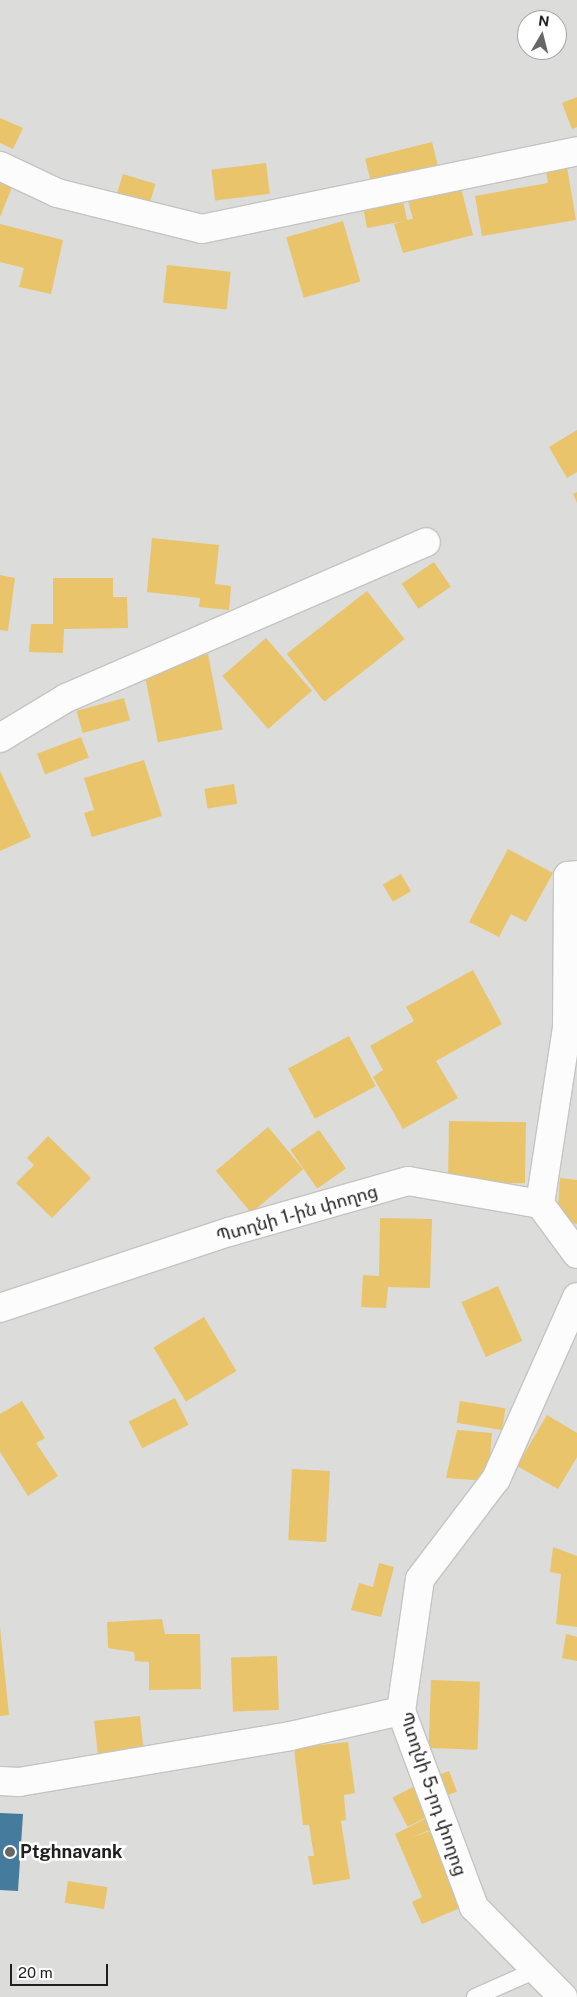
<!DOCTYPE html>
<meta charset="utf-8">
<style>
body{margin:0}
#map{position:relative;width:577px;height:1997px;overflow:hidden;background:#edede9;font-family:"Public Sans","Noto Sans Armenian",sans-serif}
div>[style]{position:absolute}
.residential>*{inset:0;background:#dcdcda}
.homes>*{inset:0;background:#e9c46a;transform-origin:0 0}
.public>*{inset:0;background:#457b9d}
.roads{filter:drop-shadow(1px 0 #c4c4c2) drop-shadow(-1px 0 #c4c4c2) drop-shadow(0 1px #c4c4c2) drop-shadow(0 -1px #c4c4c2)}
.service>*{height:16px;margin:-8px;padding:0 8px;transform-origin:8px;border-radius:8px;background:#fcfcfc}
.minor>*{height:28px;margin:-14px;padding:0 14px;transform-origin:14px;border-radius:14px;background:#fcfcfc}
.tertiary>*{height:28px;margin:-14px;padding:0 14px;transform-origin:14px;border-radius:14px;background:#fcfcfc}
.dots>*{width:14px;height:14px;translate:-50% -50%;box-sizing:border-box;border:2px solid #fff;border-radius:50%}
span{translate:-50% -50%;white-space:nowrap;text-align:center;line-height:1.15;-webkit-text-stroke:5px #fff;paint-order:stroke}
.street-label{font-size:18px;color:#1f1f1f}
.poi-label{font-size:18px;color:#1f1f1f;font-weight:700}
.left{translate:0 -50%;text-align:left}
.north{position:absolute;left:517px;top:10px;width:50px;height:50px;box-sizing:border-box;background:#fff;border:1px solid #a5a5a5;border-radius:50%;rotate:8deg;font-size:14px;font-weight:700;line-height:20px;text-align:center;color:#1f1f1f}
.north::after{content:'';display:block;margin:auto;width:18px;height:22px;background:#676766;clip-path:polygon(50% 0,100% 100%,50% 72%,0 100%)}
.scale{position:absolute;left:10px;top:1964px;width:98px;height:22px;box-sizing:border-box;border:2px solid #1f1f1f;border-top:0;padding-left:6px;font-size:15px;line-height:18px;white-space:nowrap;color:#1f1f1f;-webkit-text-stroke:4px #fff;paint-order:stroke}
</style>
<div id="map">
<div class="residential">
<i style="clip-path:polygon(evenodd,0 0,577px 0,577px 1997px,0 1997px,0 0,527px 20px,557px 20px,557px 50px,527px 50px,527px 20px)"></i>
</div>
<div class="homes">
<i style="clip-path:polygon(577px 97px,577px 127px,572px 129px,562px 103px)"></i>
<i style="clip-path:polygon(0 118px,23px 128px,13px 149px,0 143px)"></i>
<i style="left:432px;top:142px;width:25px;height:69px;rotate:76deg"></i>
<i style="left:266px;top:163px;width:31px;height:55px;rotate:83deg"></i>
<i style="clip-path:polygon(567px 167px,576px 220px,482px 236px,475px 196px,548px 183px,546px 170px)"></i>
<i style="clip-path:polygon(0 172px,15px 180px,0 217px)"></i>
<i style="left:123px;top:174px;width:34px;height:25px;rotate:17deg"></i>
<i style="clip-path:polygon(460px 184px,473px 235px,403px 253px,394px 224px,405px 221px,367px 228px,363px 207px,403px 200px,407px 220px,413px 219px,407px 197px)"></i>
<i style="left:343px;top:221px;width:63px;height:59px;rotate:74deg"></i>
<i style="clip-path:polygon(0 224px,63px 240px,51px 294px,19px 287px,24px 268px,0 262px)"></i>
<i style="left:167px;top:265px;width:64px;height:38px;rotate:6deg"></i>
<i style="clip-path:polygon(577px 430px,577px 472px,567px 478px,549px 447px)"></i>
<i style="clip-path:polygon(577px 492px,577px 503px,573px 494px)"></i>
<i style="clip-path:polygon(152px 538px,219px 545px,215px 584px,231px 586px,229px 610px,199px 607px,200px 598px,147px 592px)"></i>
<i style="left:434px;top:562px;width:30px;height:39px;rotate:56deg"></i>
<i style="clip-path:polygon(0 575px,15px 578px,8px 631px,0 630px)"></i>
<i style="clip-path:polygon(53px 578px,113px 578px,113px 597px,127px 597px,128px 628px,64px 629px,63px 653px,29px 652px,31px 624px,53px 624px)"></i>
<i style="left:367px;top:591px;width:61px;height:102px;rotate:52deg"></i>
<i style="left:266px;top:638px;width:70px;height:58px;rotate:49deg"></i>
<i style="left:208px;top:654px;width:77px;height:66px;rotate:79deg"></i>
<i style="left:124px;top:698px;width:23px;height:49px;rotate:75deg"></i>
<i style="left:81px;top:737px;width:22px;height:47px;rotate:69deg"></i>
<i style="clip-path:polygon(144px 760px,162px 816px,92px 837px,84px 813px,94px 810px,84px 778px)"></i>
<i style="clip-path:polygon(0 771px,31px 837px,0 851px)"></i>
<i style="left:234px;top:784px;width:20px;height:30px;rotate:81deg"></i>
<i style="clip-path:polygon(508px 849px,553px 873px,526px 922px,511px 914px,499px 937px,469px 922px)"></i>
<i style="left:401px;top:874px;width:20px;height:21px;rotate:60deg"></i>
<i style="clip-path:polygon(473px 970px,502px 1024px,436px 1061px,458px 1098px,403px 1129px,373px 1077px,383px 1070px,370px 1046px,414px 1021px,406px 1007px)"></i>
<i style="left:349px;top:1036px;width:57px;height:69px;rotate:62deg"></i>
<i style="left:449px;top:1121px;width:77px;height:61px;rotate:1deg"></i>
<i style="left:268px;top:1127px;width:55px;height:68px;rotate:50deg"></i>
<i style="left:319px;top:1130px;width:47px;height:35px;rotate:55deg"></i>
<i style="clip-path:polygon(48px 1136px,91px 1178px,52px 1218px,16px 1183px,34px 1165px,27px 1158px)"></i>
<i style="clip-path:polygon(560px 1178px,577px 1180px,577px 1224px,557px 1221px)"></i>
<i style="clip-path:polygon(380px 1218px,432px 1219px,430px 1288px,388px 1287px,386px 1308px,361px 1307px,363px 1275px,379px 1276px)"></i>
<i style="left:498px;top:1286px;width:60px;height:40px;rotate:66deg"></i>
<i style="left:204px;top:1317px;width:63px;height:59px;rotate:59deg"></i>
<i style="left:175px;top:1398px;width:30px;height:52px;rotate:63deg"></i>
<i style="clip-path:polygon(22px 1401px,45px 1438px,36px 1443px,58px 1476px,28px 1496px,0 1452px,0 1414px)"></i>
<i style="left:460px;top:1401px;width:46px;height:22px;rotate:9deg"></i>
<i style="clip-path:polygon(547px 1415px,577px 1433px,577px 1457px,558px 1489px,517px 1466px)"></i>
<i style="clip-path:polygon(457px 1430px,492px 1433px,488px 1481px,446px 1478px)"></i>
<i style="left:292px;top:1469px;width:38px;height:71px;rotate:3deg"></i>
<i style="clip-path:polygon(553px 1547px,577px 1556px,577px 1627px,556px 1624px,561px 1574px,550px 1572px)"></i>
<i style="clip-path:polygon(379px 1563px,394px 1567px,381px 1617px,351px 1610px,359px 1583px,373px 1587px)"></i>
<i style="clip-path:polygon(162px 1619px,165px 1634px,200px 1634px,201px 1689px,149px 1690px,149px 1662px,135px 1661px,134px 1652px,108px 1648px,107px 1622px)"></i>
<i style="clip-path:polygon(0 1627px,9px 1715px,0 1716px)"></i>
<i style="clip-path:polygon(566px 1634px,577px 1637px,577px 1661px,562px 1658px)"></i>
<i style="left:277px;top:1656px;width:54px;height:46px;rotate:88deg"></i>
<i style="left:431px;top:1680px;width:49px;height:68px;rotate:2deg"></i>
<i style="left:140px;top:1716px;width:38px;height:46px;rotate:84deg"></i>
<i style="clip-path:polygon(348px 1742px,355px 1793px,344px 1795px,346px 1820px,341px 1821px,350px 1879px,313px 1885px,308px 1856px,314px 1856px,309px 1825px,303px 1825px,294px 1748px)"></i>
<i style="left:449px;top:1771px;width:22px;height:16px;rotate:69deg"></i>
<i style="left:413px;top:1787px;width:33px;height:23px;rotate:63deg"></i>
<i style="clip-path:polygon(429px 1817px,434px 1828px,411px 1838px,435px 1829px,460px 1908px,422px 1924px,412px 1902px,422px 1897px,395px 1834px)"></i>
<i style="left:68px;top:1881px;width:40px;height:22px;rotate:9deg"></i>
</div>
<div class="public">
<i style="clip-path:polygon(0 1813px,23px 1814px,18px 1891px,0 1890px)"></i>
</div>
<div class="roads">
<div class="service">
<i style="left:475px;top:1997px;width:64px;rotate:-23.8deg"></i>
</div>
<div class="minor">
<i style="left:0;top:166px;width:63px;rotate:25.3deg"></i>
<i style="left:57px;top:193px;width:149px;rotate:13.9deg"></i>
<i style="left:202px;top:229px;width:383px;rotate:-11.7deg"></i>
<i style="left:0;top:738px;width:77px;rotate:-31.2deg"></i>
<i style="left:66px;top:698px;width:392px;rotate:-23.4deg"></i>
<i style="left:540px;top:1204px;width:179px;rotate:-81.3deg"></i>
<i style="left:567px;top:1027px;width:151px;rotate:-89.6deg"></i>
<i style="left:568px;top:876px;width:9px;rotate:-6deg"></i>
<i style="left:0;top:1781px;width:19px;rotate:3deg"></i>
<i style="left:19px;top:1782px;width:275px;rotate:-9.6deg"></i>
<i style="left:290px;top:1736px;width:114px;rotate:-12.7deg"></i>
<i style="left:563px;top:1997px;width:127px;rotate:-134.7deg"></i>
<i style="left:474px;top:1907px;width:209px;rotate:-110.4deg"></i>
<i style="left:401px;top:1711px;width:133px;rotate:-81.8deg"></i>
<i style="left:420px;top:1579px;width:126px;rotate:-52.8deg"></i>
<i style="left:496px;top:1479px;width:199px;rotate:-66deg"></i>
</div>
<div class="tertiary">
<i style="left:0;top:1308px;width:241px;rotate:-18.4deg"></i>
<i style="left:229px;top:1232px;width:186px;rotate:-15.9deg"></i>
<i style="left:408px;top:1181px;width:134px;rotate:9.9deg"></i>
<i style="left:540px;top:1204px;width:62px;rotate:53.5deg"></i>
</div>
</div>
<div class="dots">
<i style="left:10px;top:1852px;background:#676766"></i>
</div>
<div class="street-label">
<span style="left:297px;top:1214px;rotate:-16deg">Պտղնի 1-ին փողոց</span>
<span style="left:433px;top:1794px;rotate:71deg">Պտղնի 5-րդ փողոց</span>
</div>
<div class="poi-label">
<span class="left" style="left:20px;top:1852px">Ptghnavank</span>
</div>
<div class="north">N</div>
<div class="scale">20 m</div>
</div>
